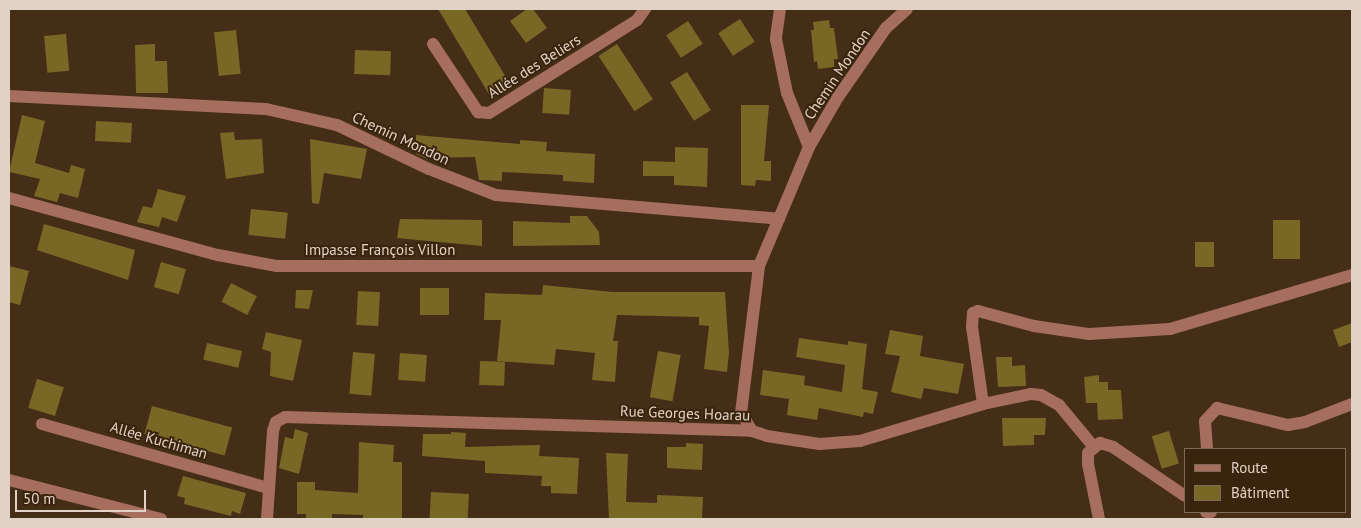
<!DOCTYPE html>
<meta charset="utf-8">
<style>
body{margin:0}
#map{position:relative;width:1361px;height:528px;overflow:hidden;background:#452e17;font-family:"PT Sans",sans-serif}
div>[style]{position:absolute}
.building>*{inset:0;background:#796725;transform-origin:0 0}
.minor>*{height:12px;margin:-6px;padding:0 6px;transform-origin:6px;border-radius:6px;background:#a66e5e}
span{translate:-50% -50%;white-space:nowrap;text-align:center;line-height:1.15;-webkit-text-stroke:4px #3a240d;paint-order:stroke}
.street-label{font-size:15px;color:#e1d2c5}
.frame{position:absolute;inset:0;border:10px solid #e1d2c5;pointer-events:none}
.legend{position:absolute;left:1184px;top:448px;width:162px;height:65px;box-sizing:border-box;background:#3a240d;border:1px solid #7d6a57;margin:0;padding:6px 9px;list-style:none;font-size:15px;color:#e1d2c5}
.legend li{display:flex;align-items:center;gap:10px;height:25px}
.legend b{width:25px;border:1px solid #7d6a57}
.scale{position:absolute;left:15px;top:490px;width:131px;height:22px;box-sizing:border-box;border:2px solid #e1d2c5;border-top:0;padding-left:6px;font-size:15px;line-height:18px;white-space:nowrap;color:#e1d2c5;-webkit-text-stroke:4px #3a240d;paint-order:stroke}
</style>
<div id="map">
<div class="building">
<i style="clip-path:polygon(438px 9px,465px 9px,510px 84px,490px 96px)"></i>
<i style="clip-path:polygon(527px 9px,533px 9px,547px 28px,526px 43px,510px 21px)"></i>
<i style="left:740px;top:19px;width:27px;height:26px;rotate:57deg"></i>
<i style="clip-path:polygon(829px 20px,830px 28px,834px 28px,838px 59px,834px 59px,834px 67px,818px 69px,817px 61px,814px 62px,811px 30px,814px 30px,813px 22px)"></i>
<i style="left:688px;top:21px;width:27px;height:26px;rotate:57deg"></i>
<i style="left:236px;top:30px;width:44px;height:22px;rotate:84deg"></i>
<i style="left:66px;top:34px;width:37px;height:22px;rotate:85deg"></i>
<i style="clip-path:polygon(155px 44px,155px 61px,167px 61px,168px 93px,136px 93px,135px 45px)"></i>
<i style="left:617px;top:44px;width:66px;height:22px;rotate:57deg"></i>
<i style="left:355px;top:50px;width:36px;height:24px;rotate:2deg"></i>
<i style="left:687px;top:72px;width:45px;height:20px;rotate:58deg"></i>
<i style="left:544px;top:88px;width:27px;height:25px;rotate:4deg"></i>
<i style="clip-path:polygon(741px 105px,769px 105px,764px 161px,771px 161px,771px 181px,756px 180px,755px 186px,741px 185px)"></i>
<i style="clip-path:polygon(22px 115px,45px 121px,35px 163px,69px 173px,71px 165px,85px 169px,78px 198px,60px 193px,57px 202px,34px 196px,40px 179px,9px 172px)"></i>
<i style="left:96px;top:121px;width:36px;height:20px;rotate:3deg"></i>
<i style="clip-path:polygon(234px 132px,235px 140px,262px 139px,264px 173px,226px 179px,220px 133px)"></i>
<i style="clip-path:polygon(416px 135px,520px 144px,520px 140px,547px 142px,546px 151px,595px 154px,594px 183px,563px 181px,563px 175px,502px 172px,502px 181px,479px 180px,475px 157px,425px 158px,416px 154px)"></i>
<i style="clip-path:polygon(310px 139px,367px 149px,361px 179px,324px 173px,319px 204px,312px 203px)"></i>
<i style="clip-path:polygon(675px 147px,708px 148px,707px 187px,674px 185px,674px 176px,643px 176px,643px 161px,675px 162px)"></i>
<i style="clip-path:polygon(158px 189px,186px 196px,177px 222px,162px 217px,159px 227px,137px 222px,143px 206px,152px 208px)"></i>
<i style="left:251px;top:209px;width:37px;height:26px;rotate:6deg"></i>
<i style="clip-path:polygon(570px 216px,587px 216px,599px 232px,600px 245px,513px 246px,513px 221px,570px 223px)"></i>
<i style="clip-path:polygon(400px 219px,482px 220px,482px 246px,397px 238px)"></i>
<i style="left:1273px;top:220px;width:27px;height:39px"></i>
<i style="clip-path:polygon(44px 224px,135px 250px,128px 280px,37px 250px)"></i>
<i style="left:1195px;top:242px;width:19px;height:25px"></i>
<i style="left:161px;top:262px;width:26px;height:26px;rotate:16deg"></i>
<i style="clip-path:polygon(9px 266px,29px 271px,20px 305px,9px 302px)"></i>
<i style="left:231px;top:283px;width:29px;height:21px;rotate:27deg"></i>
<i style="clip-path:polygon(543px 285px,612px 292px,725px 292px,729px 353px,727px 372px,704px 369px,709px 326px,699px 325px,699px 317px,617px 315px,613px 341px,618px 341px,615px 382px,592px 380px,595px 353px,556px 349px,554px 365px,497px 361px,501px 320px,484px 320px,485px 293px,542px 295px)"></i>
<i style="left:420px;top:288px;width:29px;height:27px"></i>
<i style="clip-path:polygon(296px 290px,313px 290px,309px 309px,295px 308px)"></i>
<i style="left:358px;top:291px;width:22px;height:34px;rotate:3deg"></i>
<i style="clip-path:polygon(1352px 323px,1352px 342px,1339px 347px,1333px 330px)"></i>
<i style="clip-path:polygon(890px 330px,923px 336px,920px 356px,964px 364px,958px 394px,924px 388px,921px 399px,891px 392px,900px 356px,885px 354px)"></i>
<i style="clip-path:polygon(266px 332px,302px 340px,293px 381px,270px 376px,271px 352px,262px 349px)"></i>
<i style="clip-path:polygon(799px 338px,848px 345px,848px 341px,867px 344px,862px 389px,878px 392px,873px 414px,864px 412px,863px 417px,819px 408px,817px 420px,787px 415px,789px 399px,760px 395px,763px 370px,805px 376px,804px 385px,842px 392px,845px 365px,796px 357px)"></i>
<i style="left:207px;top:343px;width:36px;height:17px;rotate:13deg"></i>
<i style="left:658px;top:351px;width:23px;height:47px;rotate:10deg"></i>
<i style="left:353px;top:352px;width:22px;height:42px;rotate:5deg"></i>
<i style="left:400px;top:353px;width:27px;height:27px;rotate:4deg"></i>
<i style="clip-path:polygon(996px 357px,1012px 357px,1012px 366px,1025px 365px,1026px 386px,998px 387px)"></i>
<i style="left:480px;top:361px;width:25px;height:24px;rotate:2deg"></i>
<i style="clip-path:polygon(1099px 375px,1099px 382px,1108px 382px,1108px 390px,1121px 390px,1123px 419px,1098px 420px,1097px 403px,1086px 403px,1084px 377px)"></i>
<i style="left:37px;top:379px;width:28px;height:30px;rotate:17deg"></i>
<i style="left:152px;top:406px;width:83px;height:29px;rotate:15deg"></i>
<i style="clip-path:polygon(1002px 418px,1046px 418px,1045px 435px,1034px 435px,1034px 445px,1003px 446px)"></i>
<i style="clip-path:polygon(295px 429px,308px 433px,299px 474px,279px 468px,285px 437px,293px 439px)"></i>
<i style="left:1169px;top:431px;width:34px;height:18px;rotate:73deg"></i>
<i style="clip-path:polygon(451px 432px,466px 433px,465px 447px,540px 445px,539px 456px,579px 458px,577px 494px,551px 493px,551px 486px,541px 486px,542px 476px,485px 473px,485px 461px,422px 456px,423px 434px,451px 434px)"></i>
<i style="clip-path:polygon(359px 442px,394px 445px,393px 462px,402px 462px,402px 519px,363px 519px,363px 515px,332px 514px,332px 519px,306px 519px,306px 514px,297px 514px,297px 482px,315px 482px,315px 490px,358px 493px)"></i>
<i style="clip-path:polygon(686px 443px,703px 444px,702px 470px,667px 468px,667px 447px,686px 447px)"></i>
<i style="clip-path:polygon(606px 453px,628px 454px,626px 502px,657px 503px,657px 495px,703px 497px,702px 519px,609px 519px)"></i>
<i style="clip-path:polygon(183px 476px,246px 493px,240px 514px,232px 511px,231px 516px,184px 504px,185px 498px,177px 496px)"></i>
<i style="left:431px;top:492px;width:38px;height:27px;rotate:3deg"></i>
</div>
<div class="minor">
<i style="left:780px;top:9px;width:30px;rotate:98deg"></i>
<i style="left:776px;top:39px;width:55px;rotate:78.5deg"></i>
<i style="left:787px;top:93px;width:58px;rotate:67.8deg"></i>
<i style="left:433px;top:44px;width:82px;rotate:56.5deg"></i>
<i style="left:478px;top:112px;width:11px;rotate:5deg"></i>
<i style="left:489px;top:113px;width:175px;rotate:-32.1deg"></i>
<i style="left:637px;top:20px;width:14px;rotate:-54deg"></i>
<i style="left:9px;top:96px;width:257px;rotate:2.9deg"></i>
<i style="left:266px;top:109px;width:73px;rotate:12.7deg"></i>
<i style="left:337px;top:125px;width:102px;rotate:25.6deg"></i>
<i style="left:429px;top:169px;width:72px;rotate:21.2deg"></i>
<i style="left:496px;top:195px;width:284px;rotate:4.8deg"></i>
<i style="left:9px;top:198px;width:217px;rotate:15.3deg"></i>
<i style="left:218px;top:255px;width:59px;rotate:10.7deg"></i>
<i style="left:276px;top:266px;width:483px"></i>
<i style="left:983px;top:404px;width:78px;rotate:-98.1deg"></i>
<i style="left:972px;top:327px;width:14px;rotate:-86deg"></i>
<i style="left:973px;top:313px;width:5px;rotate:-22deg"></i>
<i style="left:978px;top:311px;width:58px;rotate:15deg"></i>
<i style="left:1034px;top:326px;width:56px;rotate:8.3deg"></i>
<i style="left:1089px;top:334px;width:81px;rotate:-3.5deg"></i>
<i style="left:1170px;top:329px;width:190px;rotate:-16.5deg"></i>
<i style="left:42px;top:424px;width:235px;rotate:15.8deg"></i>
<i style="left:752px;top:431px;width:21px;rotate:-121deg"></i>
<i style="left:741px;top:413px;width:148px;rotate:-83deg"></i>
<i style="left:759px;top:266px;width:129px;rotate:-67.2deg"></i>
<i style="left:809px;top:147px;width:58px;rotate:-59.9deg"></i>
<i style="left:838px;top:97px;width:84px;rotate:-55.2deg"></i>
<i style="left:886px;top:28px;width:28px;rotate:-42deg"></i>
<i style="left:1207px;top:449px;width:28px;rotate:-94deg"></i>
<i style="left:1205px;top:421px;width:18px;rotate:-47deg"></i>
<i style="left:1217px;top:408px;width:73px;rotate:13.5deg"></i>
<i style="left:1288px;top:425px;width:17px;rotate:-10deg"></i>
<i style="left:1305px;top:422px;width:50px;rotate:-21deg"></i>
<i style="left:9px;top:480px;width:157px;rotate:14.4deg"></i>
<i style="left:1206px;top:512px;width:5px"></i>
<i style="left:267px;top:519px;width:88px;rotate:-86.1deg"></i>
<i style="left:273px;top:431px;width:9px;rotate:-72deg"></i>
<i style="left:276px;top:422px;width:10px;rotate:-29deg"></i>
<i style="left:285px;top:417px;width:467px;rotate:1.7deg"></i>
<i style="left:752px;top:431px;width:16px;rotate:18deg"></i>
<i style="left:767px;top:436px;width:53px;rotate:8.7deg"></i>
<i style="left:819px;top:444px;width:41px;rotate:-4.2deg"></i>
<i style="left:860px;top:441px;width:128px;rotate:-16.7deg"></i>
<i style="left:983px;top:404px;width:49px;rotate:-11.8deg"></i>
<i style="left:1031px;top:394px;width:10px;rotate:6deg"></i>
<i style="left:1041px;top:395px;width:21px;rotate:29deg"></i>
<i style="left:1059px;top:405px;width:53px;rotate:50.3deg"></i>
<i style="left:1099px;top:519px;width:56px;rotate:-101.3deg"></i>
<i style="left:1088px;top:464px;width:11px;rotate:-90deg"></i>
<i style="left:1088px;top:453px;width:16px;rotate:-40deg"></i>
<i style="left:1100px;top:443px;width:14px;rotate:17deg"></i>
<i style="left:1113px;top:447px;width:87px;rotate:34.2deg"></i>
</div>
<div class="street-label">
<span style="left:534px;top:66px;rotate:-32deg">Allée des Beliers</span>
<span style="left:837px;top:74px;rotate:-56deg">Chemin Mondon</span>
<span style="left:401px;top:138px;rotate:25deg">Chemin Mondon</span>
<span style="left:380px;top:250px">Impasse François Villon</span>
<span style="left:685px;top:413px;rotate:2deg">Rue Georges Hoarau</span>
<span style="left:159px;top:440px;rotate:16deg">Allée Kuchiman</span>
</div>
<div class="frame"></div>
<ul class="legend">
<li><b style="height:6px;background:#a66e5e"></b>Route</li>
<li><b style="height:14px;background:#796725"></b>Bâtiment</li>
</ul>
<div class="scale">50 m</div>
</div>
